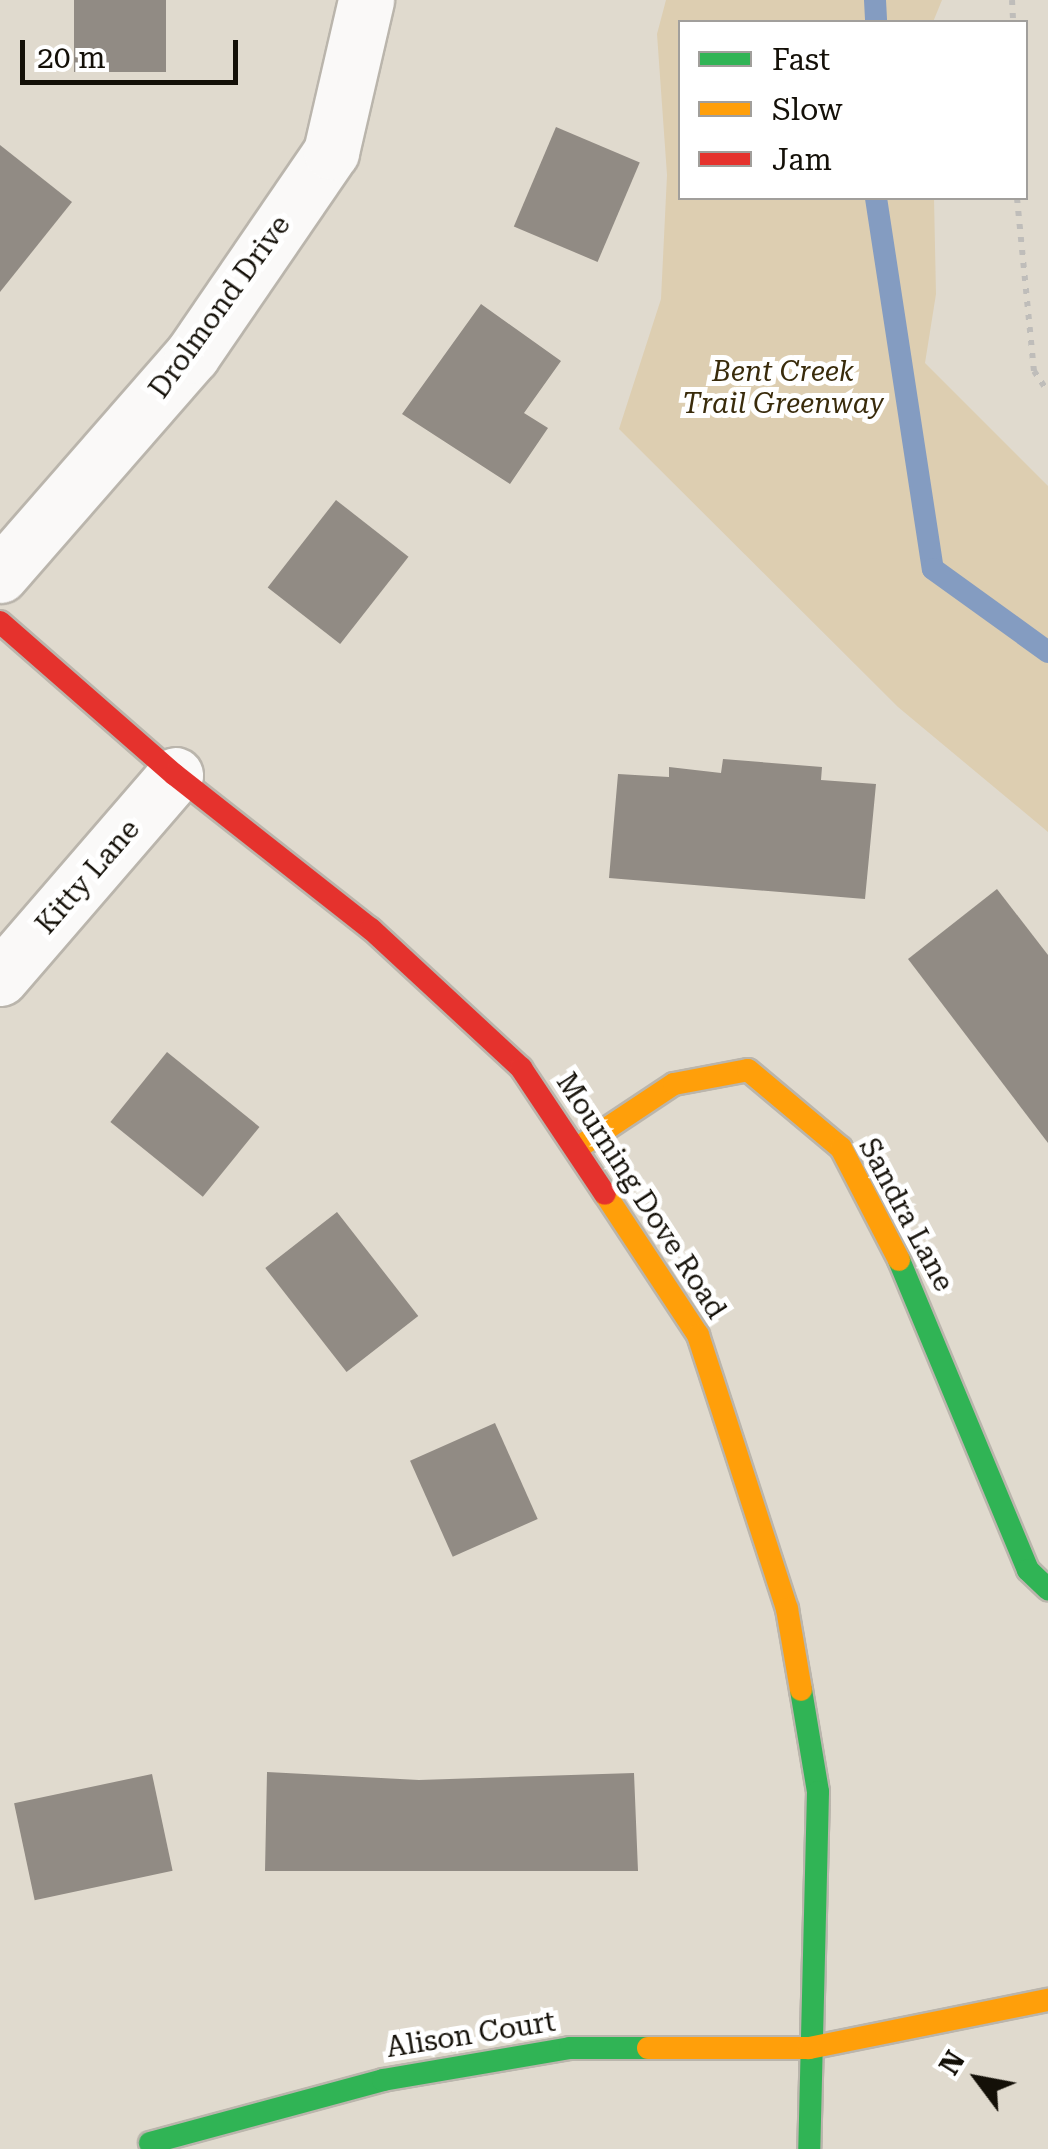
<!DOCTYPE html>
<style>
body{margin:0}
#map{position:relative;width:1048px;height:2149px;overflow:hidden;background:#e0dace;font-family:"Roboto Serif",serif}
div>[style]{position:absolute}
.green>*{inset:0;background:#ddceb1}
.stream>*{height:22px;margin:-11px;padding:0 11px;transform-origin:11px;border-radius:11px;background:#849cc1}
.building>*{inset:0;background:#918b84;transform-origin:0 0}
.path>*{height:6px;margin-top:-3px;transform-origin:0;background:repeating-linear-gradient(90deg,#bfbdba 0 5px,transparent 0 13px)}
.roads{filter:drop-shadow(2px 0 #bab5ac) drop-shadow(-2px 0 #bab5ac) drop-shadow(0 2px #bab5ac) drop-shadow(0 -2px #bab5ac)}
.street>*{height:55px;margin:-27.5px;padding:0 27.5px;transform-origin:27.5px;border-radius:27.5px;background:#faf9f8}
.fast>*{height:22px;margin:-11px;padding:0 11px;transform-origin:11px;border-radius:11px;background:#30b455}
.slow>*{height:22px;margin:-11px;padding:0 11px;transform-origin:11px;border-radius:11px;background:#ff9f0a}
.jam>*{height:22px;margin:-11px;padding:0 11px;transform-origin:11px;border-radius:11px;background:#e5322d}
span{translate:-50% -50%;white-space:nowrap;text-align:center;line-height:1.15;-webkit-text-stroke:10px #fff;paint-order:stroke}
.street-label{font-size:28px;color:#141008}
.park-label{font-size:28px;color:#392b0b;font-style:italic}
.legend{position:absolute;left:678px;top:20px;width:350px;height:180px;box-sizing:border-box;background:#fff;border:2px solid #a19f9c;margin:0;padding:12px 18px;list-style:none;font-size:30px;color:#141008}
.legend li{display:flex;align-items:center;gap:20px;height:50px}
.legend b{width:50px;border:2px solid #a19f9c}
.north{position:absolute;left:928px;top:2029px;width:100px;height:100px;-webkit-text-stroke:8px #fff;paint-order:stroke;rotate:302deg;font-size:28px;font-weight:700;line-height:40px;text-align:center;color:#141008}
.north::after{content:'';display:block;margin:auto;width:35px;height:45px;background:#141008;clip-path:polygon(50% 0,100% 100%,50% 72%,0 100%)}
.scale{position:absolute;left:20px;top:40px;width:218px;height:45px;box-sizing:border-box;border:5px solid #141008;border-top:0;padding-left:12px;font-size:30px;line-height:35px;white-space:nowrap;color:#141008;-webkit-text-stroke:8px #fff;paint-order:stroke}
</style>
<div id="map">
<div class="green">
<i style="clip-path:polygon(666px 0,942px 0,933px 22px,680px 22px,680px 198px,934px 198px,936px 294px,925px 363px,1048px 486px,1048px 832px,898px 707px,619px 429px,661px 299px,667px 175px,657px 34px)"></i>
</div>
<div class="stream">
<i style="left:875px;top:0;width:22px;rotate:87deg"></i>
<i style="left:876px;top:198px;width:375px;rotate:81.3deg"></i>
<i style="left:933px;top:569px;width:142px;rotate:35.8deg"></i>
</div>
<div class="building">
<i style="left:74px;top:0;width:92px;height:72px"></i>
<i style="left:556px;top:127px;width:91px;height:108px;rotate:23deg"></i>
<i style="clip-path:polygon(0 145px,72px 202px,0 292px)"></i>
<i style="clip-path:polygon(481px 304px,561px 361px,524px 413px,548px 428px,510px 484px,402px 414px)"></i>
<i style="left:336px;top:500px;width:92px;height:111px;rotate:38deg"></i>
<i style="clip-path:polygon(723px 759px,822px 767px,821px 780px,876px 784px,865px 899px,609px 878px,618px 774px,669px 777px,669px 767px,721px 773px)"></i>
<i style="clip-path:polygon(997px 889px,1048px 955px,1048px 1143px,908px 959px)"></i>
<i style="left:167px;top:1052px;width:119px;height:90px;rotate:39deg"></i>
<i style="left:337px;top:1212px;width:132px;height:91px;rotate:52deg"></i>
<i style="left:495px;top:1423px;width:105px;height:93px;rotate:66deg"></i>
<i style="clip-path:polygon(267px 1772px,419px 1780px,634px 1773px,638px 1871px,265px 1871px)"></i>
<i style="left:152px;top:1774px;width:99px;height:141px;rotate:78deg"></i>
</div>
<div class="path">
<i style="left:1012px;top:0;width:22px;rotate:87deg"></i>
<i style="left:1017px;top:198px;width:174px;rotate:84.4deg"></i>
<i style="left:1034px;top:371px;width:25px;rotate:56deg"></i>
</div>
<div class="roads">
<div class="street">
<i style="left:0;top:575px;width:292px;rotate:-48.9deg"></i>
<i style="left:192px;top:355px;width:246px;rotate:-55.6deg"></i>
<i style="left:331px;top:152px;width:156px;rotate:-77deg"></i>
<i style="left:0;top:978px;width:268px;rotate:-49.2deg"></i>
</div>
<div class="fast">
<i style="left:899px;top:1260px;width:336px;rotate:67.4deg"></i>
<i style="left:1028px;top:1570px;width:28px;rotate:44deg"></i>
<i style="left:801px;top:1690px;width:103px;rotate:80.5deg"></i>
<i style="left:818px;top:1792px;width:357px;rotate:91.4deg"></i>
<i style="left:150px;top:2143px;width:241px;rotate:-15.1deg"></i>
<i style="left:383px;top:2080px;width:190px;rotate:-9.7deg"></i>
<i style="left:570px;top:2048px;width:78px"></i>
</div>
<div class="slow">
<i style="left:579px;top:1147px;width:114px;rotate:-33.6deg"></i>
<i style="left:674px;top:1084px;width:75px;rotate:-10.7deg"></i>
<i style="left:748px;top:1070px;width:121px;rotate:40deg"></i>
<i style="left:841px;top:1148px;width:126px;rotate:62.6deg"></i>
<i style="left:605px;top:1194px;width:169px;rotate:56.6deg"></i>
<i style="left:698px;top:1335px;width:288px;rotate:72deg"></i>
<i style="left:787px;top:1609px;width:82px;rotate:80.2deg"></i>
<i style="left:648px;top:2048px;width:161px"></i>
<i style="left:809px;top:2048px;width:244px;rotate:-11.4deg"></i>
</div>
<div class="jam">
<i style="left:0;top:622px;width:232px;rotate:41.2deg"></i>
<i style="left:175px;top:775px;width:249px;rotate:38.2deg"></i>
<i style="left:371px;top:929px;width:205px;rotate:42.8deg"></i>
<i style="left:521px;top:1068px;width:151px;rotate:56.3deg"></i>
</div>
</div>
<div class="street-label">
<span style="left:220px;top:307px;rotate:-54deg">Drolmond Drive</span>
<span style="left:88px;top:877px;rotate:-49deg">Kitty Lane</span>
<span style="left:641px;top:1196px;rotate:57deg">Mourning Dove Road</span>
<span style="left:906px;top:1215px;rotate:62deg">Sandra Lane</span>
<span style="left:471px;top:2035px;rotate:-9deg">Alison Court</span>
</div>
<div class="park-label">
<span style="left:783px;top:388px">Bent Creek<br>Trail Greenway</span>
</div>
<ul class="legend">
<li><b style="height:12px;background:#30b455"></b>Fast</li>
<li><b style="height:12px;background:#ff9f0a"></b>Slow</li>
<li><b style="height:12px;background:#e5322d"></b>Jam</li>
</ul>
<div class="north">N</div>
<div class="scale">20 m</div>
</div>
